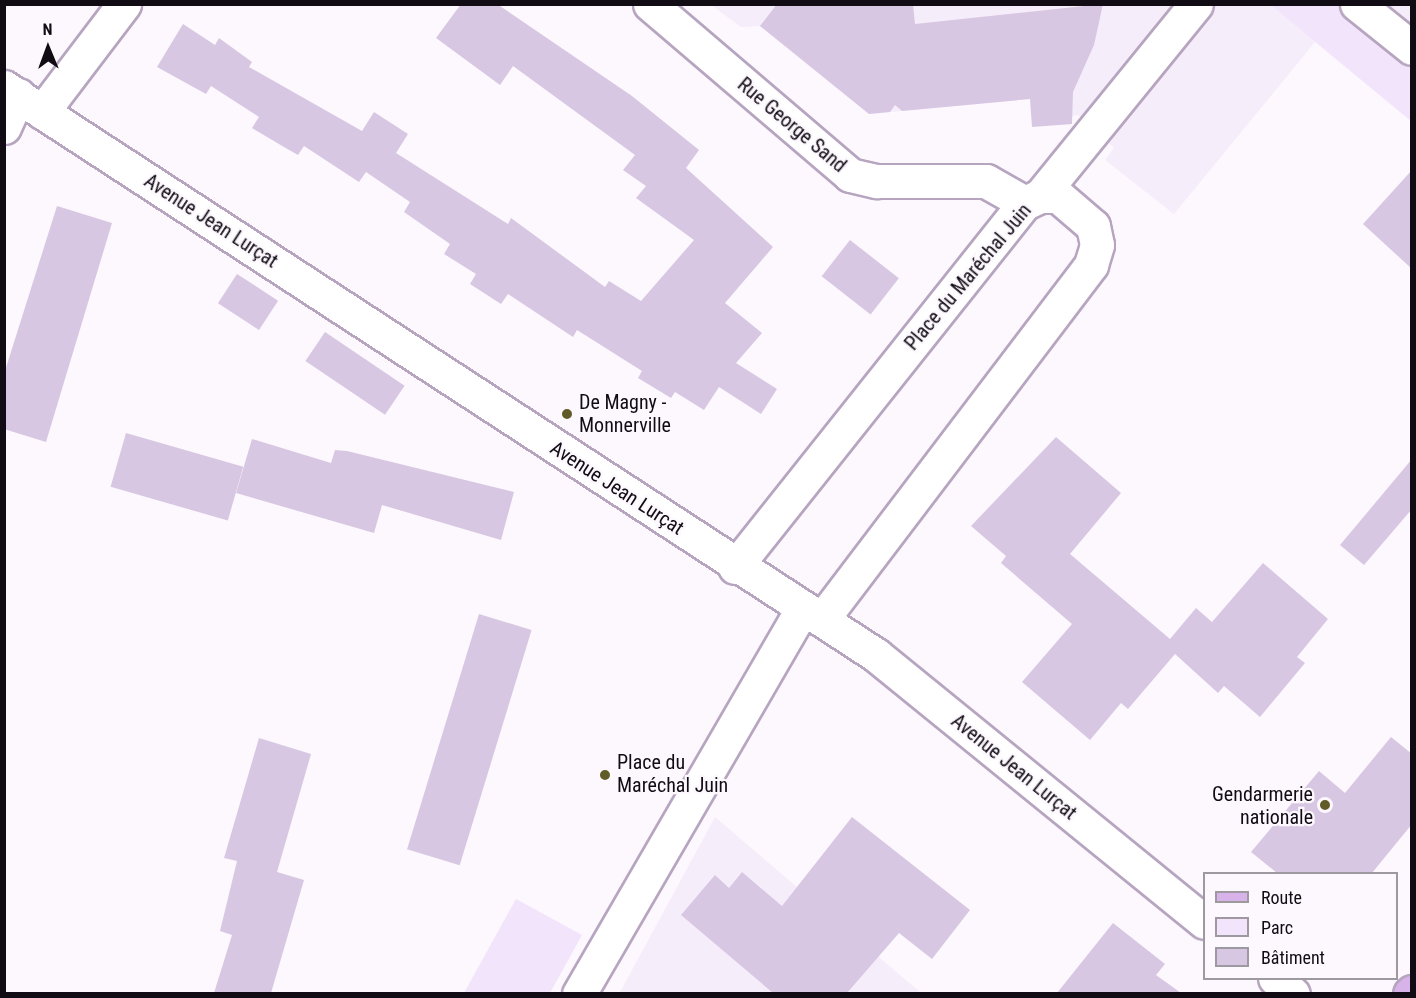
<!DOCTYPE html>
<meta charset="utf-8">
<style>
body{margin:0}
#map{position:relative;width:1416px;height:998px;overflow:hidden;background:#fcf8fe;font-family:"Roboto Condensed",sans-serif}
div>[style]{position:absolute}
.built>*{inset:0;background:#f6edfb}
.green>*{inset:0;background:#f2e4fb}
.building>*{inset:0;background:#d8c7e2;transform-origin:0 0}
.roads{filter:drop-shadow(2px 0 #b7a5c0) drop-shadow(-2px 0 #b7a5c0) drop-shadow(0 2px #b7a5c0) drop-shadow(0 -2px #b7a5c0)}
.minor>*{height:33px;margin:-16.5px;padding:0 16.5px;transform-origin:16.5px;border-radius:16.5px;background:#fff}
.primary>*{height:33px;margin:-16.5px;padding:0 16.5px;transform-origin:16.5px;border-radius:16.5px;background:#d7b3ea}
.dots>*{width:16px;height:16px;translate:-50% -50%;box-sizing:border-box;border:3px solid #fcf8fe;border-radius:50%}
span{translate:-50% -50%;white-space:nowrap;text-align:center;line-height:1.15;-webkit-text-stroke:4.5px #fcf8fe;paint-order:stroke}
.street-label{font-size:20px;color:#110b14}
.poi-label{font-size:20px;color:#110b14}
.left{translate:0 -50%;text-align:left}
.right{translate:-100% -50%;text-align:right}
.frame{position:absolute;inset:0;border:6px solid #110b14;pointer-events:none}
.legend{position:absolute;left:1203px;top:872px;width:195px;height:108px;box-sizing:border-box;background:#fcf8fe;border:2px solid #9e99a0;margin:0;padding:8px 10px;list-style:none;font-size:18px;color:#110b14}
.legend li{display:flex;align-items:center;gap:12px;height:30px}
.legend b{width:30px;border:2px solid #9e99a0}
.north{position:absolute;left:18px;top:18px;width:60px;height:60px;-webkit-text-stroke:4px #fcf8fe;paint-order:stroke;rotate:359deg;font-size:16px;font-weight:700;line-height:24px;text-align:center;color:#110b14}
.north::after{content:'';display:block;margin:auto;width:21px;height:27px;background:#110b14;clip-path:polygon(50% 0,100% 100%,50% 72%,0 100%)}
</style>
<div id="map">
<div class="built">
<i style="clip-path:polygon(711px 5px,1411px 5px,1411px 121px,1315px 42px,1174px 214px,1105px 160px,1114px 148px,1078px 115px,1072px 116px,1072px 124px,1053px 125px,1030px 99px,869px 114px,760px 26px,741px 27px)"></i>
<i style="clip-path:polygon(715px 817px,921px 993px,619px 994px)"></i>
</div>
<div class="green">
<i style="clip-path:polygon(1271px 5px,1341px 5px,1411px 60px,1411px 121px)"></i>
<i style="clip-path:polygon(516px 899px,582px 935px,550px 993px,464px 993px)"></i>
</div>
<div class="building">
<i style="clip-path:polygon(461px 4px,497px 4px,632px 96px,699px 150px,686px 168px,773px 247px,725px 303px,762px 333px,736px 363px,777px 389px,761px 414px,719px 387px,704px 410px,675px 392px,671px 398px,638px 378px,642px 371px,577px 330px,573px 337px,508px 294px,501px 304px,470px 284px,476px 274px,444px 254px,450px 244px,404px 212px,410px 202px,366px 172px,359px 182px,304px 146px,298px 155px,284px 147px,252px 128px,259px 117px,211px 86px,206px 94px,157px 67px,183px 24px,215px 45px,219px 38px,252px 62px,249px 67px,362px 131px,374px 112px,408px 134px,396px 153px,508px 224px,511px 218px,605px 287px,609px 281px,641px 301px,694px 240px,636px 198px,646px 186px,623px 170px,635px 155px,513px 66px,500px 85px,436px 38px)"></i>
<i style="clip-path:polygon(777px 4px,913px 4px,915px 24px,1103px 4px,1094px 45px,1073px 92px,1072px 124px,1032px 127px,1030px 99px,902px 111px,895px 105px,890px 112px,869px 114px,760px 26px)"></i>
<i style="clip-path:polygon(1412px 170px,1412px 269px,1363px 224px)"></i>
<i style="clip-path:polygon(57px 206px,112px 223px,46px 442px,4px 429px,4px 374px)"></i>
<i style="left:850px;top:240px;width:62px;height:46px;rotate:38deg"></i>
<i style="left:237px;top:274px;width:49px;height:35px;rotate:33deg"></i>
<i style="left:325px;top:332px;width:96px;height:35px;rotate:34deg"></i>
<i style="left:126px;top:433px;width:122px;height:56px;rotate:16deg"></i>
<i style="clip-path:polygon(1056px 437px,1121px 493px,1070px 554px,1170px 639px,1196px 608px,1212px 622px,1263px 563px,1328px 619px,1297px 657px,1305px 663px,1260px 717px,1224px 686px,1218px 693px,1175px 654px,1128px 709px,1121px 703px,1090px 740px,1022px 682px,1072px 624px,1001px 563px,1006px 556px,971px 526px)"></i>
<i style="clip-path:polygon(252px 439px,331px 463px,335px 450px,347px 451px,514px 492px,501px 540px,382px 505px,374px 533px,236px 493px)"></i>
<i style="clip-path:polygon(1412px 459px,1412px 509px,1364px 565px,1340px 545px)"></i>
<i style="left:479px;top:614px;width:55px;height:246px;rotate:17deg"></i>
<i style="clip-path:polygon(1391px 737px,1412px 754px,1412px 824px,1372px 873px,1277px 873px,1251px 852px,1319px 771px,1345px 793px)"></i>
<i style="clip-path:polygon(259px 738px,311px 754px,277px 872px,304px 880px,271px 993px,214px 993px,232px 935px,220px 931px,237px 861px,224px 858px)"></i>
<i style="clip-path:polygon(852px 817px,970px 910px,932px 959px,899px 933px,847px 993px,773px 993px,681px 915px,715px 875px,729px 888px,742px 872px,782px 906px)"></i>
<i style="clip-path:polygon(1113px 923px,1165px 964px,1156px 975px,1181px 993px,1057px 993px)"></i>
</div>
<div class="roads">
<div class="minor">
<i style="left:650px;top:4px;width:263px;rotate:40.5deg"></i>
<i style="left:850px;top:175px;width:28px;rotate:13deg"></i>
<i style="left:877px;top:181px;width:109px"></i>
<i style="left:986px;top:181px;width:45px;rotate:29.4deg"></i>
<i style="left:1357px;top:4px;width:70px;rotate:38.7deg"></i>
<i style="left:4px;top:87px;width:1041px;rotate:33.08deg"></i>
<i style="left:876px;top:655px;width:423px;rotate:39.1deg"></i>
<i style="left:42px;top:112px;width:136px;rotate:-52.8deg"></i>
<i style="left:4px;top:127px;width:35px;rotate:-66deg"></i>
<i style="left:1040px;top:196px;width:247px;rotate:-50.9deg"></i>
<i style="left:735px;top:567px;width:465px;rotate:-51.5deg"></i>
<i style="left:1025px;top:203px;width:17px;rotate:-25deg"></i>
<i style="left:1040px;top:196px;width:18px"></i>
<i style="left:1058px;top:196px;width:46px;rotate:40.6deg"></i>
<i style="left:1093px;top:226px;width:19px;rotate:78deg"></i>
<i style="left:1097px;top:245px;width:21px;rotate:107deg"></i>
<i style="left:1091px;top:265px;width:445px;rotate:127.2deg"></i>
<i style="left:1275px;top:978px;width:24px;rotate:42deg"></i>
<i style="left:579px;top:994px;width:445px;rotate:-59.9deg"></i>
</div>
<div class="primary">
<i style="left:1410px;top:994px;width:3px;rotate:-45deg"></i>
</div>
</div>
<div class="dots">
<i style="left:567px;top:414px;background:#605b27"></i>
<i style="left:605px;top:775px;background:#605b27"></i>
<i style="left:1325px;top:805px;background:#605b27"></i>
</div>
<div class="street-label">
<span style="left:792px;top:125px;rotate:40deg">Rue George Sand</span>
<span style="left:211px;top:221px;rotate:33deg">Avenue Jean Lurçat</span>
<span style="left:968px;top:277px;rotate:-50deg">Place du Maréchal Juin</span>
<span style="left:617px;top:488px;rotate:33deg">Avenue Jean Lurçat</span>
<span style="left:1014px;top:767px;rotate:39deg">Avenue Jean Lurçat</span>
</div>
<div class="poi-label">
<span class="left" style="left:579px;top:414px">De Magny -<br>Monnerville</span>
<span class="left" style="left:617px;top:774px">Place du<br>Maréchal Juin</span>
<span class="right" style="left:1313px;top:806px">Gendarmerie<br>nationale</span>
</div>
<div class="frame"></div>
<ul class="legend">
<li><b style="height:8px;background:#d7b3ea"></b>Route</li>
<li><b style="height:16px;background:#f2e4fb"></b>Parc</li>
<li><b style="height:16px;background:#d8c7e2"></b>Bâtiment</li>
</ul>
<div class="north">N</div>
</div>
